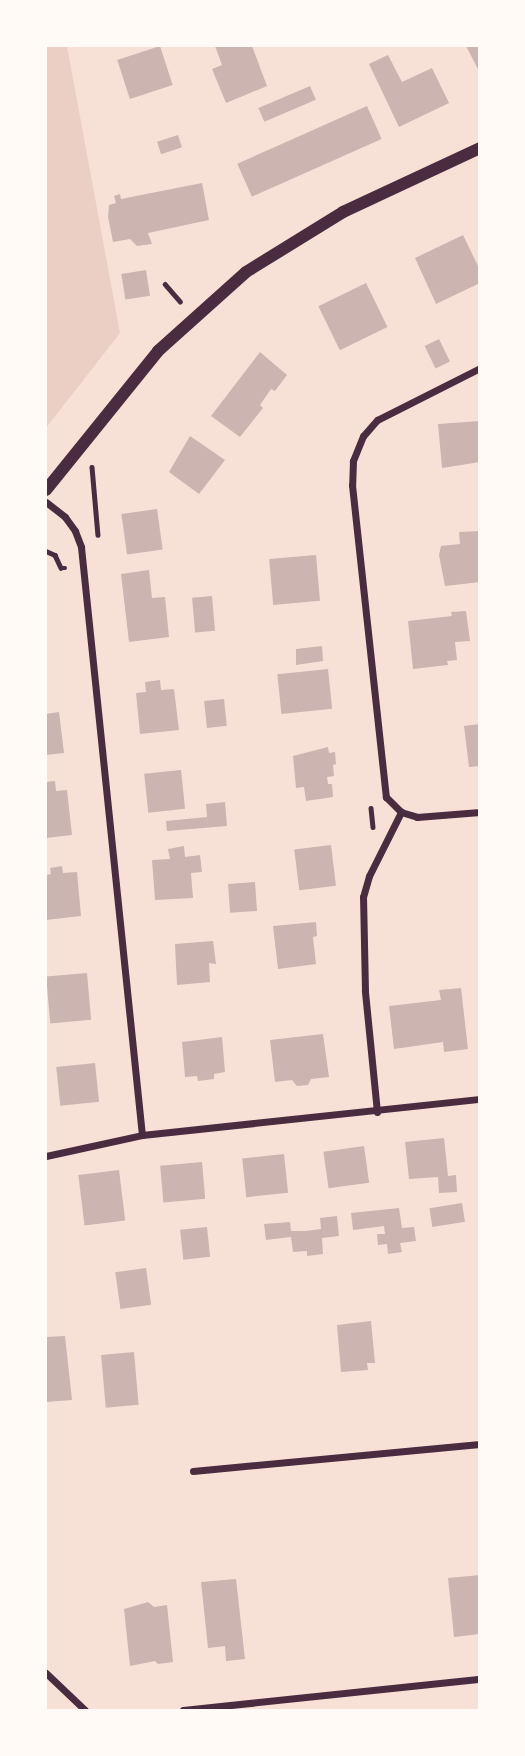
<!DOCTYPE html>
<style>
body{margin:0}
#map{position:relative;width:525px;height:1756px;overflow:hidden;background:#f7e1d7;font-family:Signika,sans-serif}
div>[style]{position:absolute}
.green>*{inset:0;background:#ebcfc5}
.building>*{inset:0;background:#ccb4b1;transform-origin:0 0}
.path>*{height:4.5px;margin:-2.25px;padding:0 2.25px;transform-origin:2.25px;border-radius:2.25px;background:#4a2c40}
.minor>*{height:7px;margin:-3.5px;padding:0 3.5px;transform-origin:3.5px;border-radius:3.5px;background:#4a2c40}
.tertiary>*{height:12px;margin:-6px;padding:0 6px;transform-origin:6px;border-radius:6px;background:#4a2c40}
span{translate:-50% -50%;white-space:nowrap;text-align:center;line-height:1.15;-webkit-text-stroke:5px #fffaf5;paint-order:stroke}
.frame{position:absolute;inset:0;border:47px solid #fffaf5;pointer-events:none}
</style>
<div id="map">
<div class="green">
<i style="clip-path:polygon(46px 46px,67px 46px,120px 333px,46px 428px)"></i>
</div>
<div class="building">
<i style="left:160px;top:46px;width:41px;height:45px;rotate:72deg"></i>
<i style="clip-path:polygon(215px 46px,252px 46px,267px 86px,226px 103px,212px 69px,222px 65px)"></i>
<i style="clip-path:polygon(466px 46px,480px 46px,480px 73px)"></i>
<i style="clip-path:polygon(388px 55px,402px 82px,432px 68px,449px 103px,399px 127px,369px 64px)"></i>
<i style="left:310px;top:86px;width:15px;height:56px;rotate:67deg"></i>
<i style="left:367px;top:106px;width:36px;height:142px;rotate:66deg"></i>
<i style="left:178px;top:135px;width:13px;height:22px;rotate:72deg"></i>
<i style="clip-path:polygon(202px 183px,209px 220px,148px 233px,152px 244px,137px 246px,130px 239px,113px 242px,108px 217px,109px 205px,116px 203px,114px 196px,120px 194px,121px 199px)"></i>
<i style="clip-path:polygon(463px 235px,480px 270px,480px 283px,436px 304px,415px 258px)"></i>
<i style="left:146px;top:270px;width:26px;height:25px;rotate:81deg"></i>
<i style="left:366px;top:283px;width:49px;height:53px;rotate:64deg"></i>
<i style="left:439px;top:339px;width:25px;height:16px;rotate:64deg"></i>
<i style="clip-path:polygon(260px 352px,287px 375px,275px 391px,271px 389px,260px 405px,263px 408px,240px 437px,211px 416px)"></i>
<i style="clip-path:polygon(480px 421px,480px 462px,442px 468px,438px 424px)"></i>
<i style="clip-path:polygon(190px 436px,225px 460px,199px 494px,169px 472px)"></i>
<i style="left:157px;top:509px;width:41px;height:36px;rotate:82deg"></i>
<i style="clip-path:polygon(480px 531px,480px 582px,445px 586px,439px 555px,441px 546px,460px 544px,459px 532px)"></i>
<i style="left:316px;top:555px;width:46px;height:47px;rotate:85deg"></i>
<i style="clip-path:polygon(149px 570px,152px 598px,165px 597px,169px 637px,129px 642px,121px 574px)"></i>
<i style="left:212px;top:596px;width:35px;height:20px;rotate:85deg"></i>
<i style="clip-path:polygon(466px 611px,470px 641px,455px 642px,457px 660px,447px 661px,448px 665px,413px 669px,408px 621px,452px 616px,451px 612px)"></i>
<i style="clip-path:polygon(322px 646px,323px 661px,296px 665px,296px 649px)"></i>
<i style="left:328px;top:669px;width:40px;height:51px;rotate:84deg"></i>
<i style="clip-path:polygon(160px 680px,161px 690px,174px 689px,179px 730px,140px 734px,136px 693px,146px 692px,145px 682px)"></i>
<i style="left:224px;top:699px;width:27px;height:20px;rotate:84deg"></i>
<i style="clip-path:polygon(59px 712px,64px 753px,46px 755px,46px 714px)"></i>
<i style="clip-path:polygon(480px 724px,480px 766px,469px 767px,464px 726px)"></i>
<i style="clip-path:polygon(328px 747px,329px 753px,335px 752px,336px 764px,333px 765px,334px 776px,327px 777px,328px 784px,332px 784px,333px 797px,306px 801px,304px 787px,296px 788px,293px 756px)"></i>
<i style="left:181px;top:770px;width:39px;height:37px;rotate:84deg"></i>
<i style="clip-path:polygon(55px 781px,56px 791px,67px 790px,72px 835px,46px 838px,46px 782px)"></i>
<i style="clip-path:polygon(225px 802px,227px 826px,167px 831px,166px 821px,207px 817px,206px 804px)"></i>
<i style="left:331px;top:845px;width:41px;height:37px;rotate:83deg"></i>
<i style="clip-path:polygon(184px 846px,185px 857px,200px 855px,202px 872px,191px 873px,193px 898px,155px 900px,152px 860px,170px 859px,168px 849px)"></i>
<i style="clip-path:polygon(62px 866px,63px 873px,77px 872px,81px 916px,46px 920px,46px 875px,51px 874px,50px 868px)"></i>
<i style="left:255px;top:882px;width:29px;height:27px;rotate:86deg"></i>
<i style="clip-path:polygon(316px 922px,317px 936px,313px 937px,316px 964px,278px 969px,273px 926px)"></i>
<i style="clip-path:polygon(213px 941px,216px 964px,209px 963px,210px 982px,177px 985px,175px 944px)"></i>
<i style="left:87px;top:973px;width:47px;height:41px;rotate:85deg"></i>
<i style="clip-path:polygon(461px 988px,468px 1049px,444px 1052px,443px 1042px,394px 1049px,389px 1006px,441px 1000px,439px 990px)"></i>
<i style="clip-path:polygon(323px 1034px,329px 1077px,311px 1079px,308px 1085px,297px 1086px,292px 1080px,275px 1082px,270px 1040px)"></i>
<i style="clip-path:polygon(222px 1037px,225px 1072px,214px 1074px,214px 1079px,198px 1081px,197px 1076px,185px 1077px,182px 1042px)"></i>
<i style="left:95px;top:1063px;width:39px;height:39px;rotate:84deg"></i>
<i style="clip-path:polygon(444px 1138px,448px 1176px,456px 1175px,457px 1192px,439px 1193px,438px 1177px,409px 1179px,405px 1142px)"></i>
<i style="left:364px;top:1146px;width:37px;height:41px;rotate:82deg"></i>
<i style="left:284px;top:1154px;width:39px;height:42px;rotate:84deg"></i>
<i style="left:202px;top:1162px;width:37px;height:42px;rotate:85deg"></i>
<i style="left:119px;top:1170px;width:51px;height:41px;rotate:83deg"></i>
<i style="left:462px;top:1203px;width:19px;height:33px;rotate:81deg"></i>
<i style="clip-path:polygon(399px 1208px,402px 1228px,414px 1227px,416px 1241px,400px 1243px,402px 1252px,388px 1254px,387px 1244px,378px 1245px,377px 1234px,385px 1234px,384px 1226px,353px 1230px,351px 1213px)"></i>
<i style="clip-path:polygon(337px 1216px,339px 1236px,322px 1238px,323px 1254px,307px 1256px,307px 1251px,293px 1252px,291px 1237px,266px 1240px,264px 1224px,290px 1222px,291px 1231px,305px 1231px,321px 1229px,320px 1218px)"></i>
<i style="left:207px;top:1227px;width:30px;height:27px;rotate:84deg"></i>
<i style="left:146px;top:1268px;width:37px;height:31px;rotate:82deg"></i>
<i style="clip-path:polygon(371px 1321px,375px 1363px,367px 1363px,368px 1370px,341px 1372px,337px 1325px)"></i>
<i style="clip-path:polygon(65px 1336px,72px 1400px,46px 1402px,46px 1337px)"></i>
<i style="left:134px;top:1352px;width:53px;height:33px;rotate:85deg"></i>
<i style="clip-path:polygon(480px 1575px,480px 1634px,454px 1637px,448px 1578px)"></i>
<i style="clip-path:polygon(236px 1579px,245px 1659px,226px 1661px,225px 1646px,208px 1648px,201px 1582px)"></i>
<i style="clip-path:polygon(148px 1602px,154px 1607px,167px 1605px,173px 1662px,158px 1664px,155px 1661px,130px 1666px,124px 1609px)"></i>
</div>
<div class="path">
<i style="left:165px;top:284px;width:23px;rotate:49deg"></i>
<i style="left:92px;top:467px;width:68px;rotate:85deg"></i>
<i style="left:46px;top:551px;width:10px;rotate:24deg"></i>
<i style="left:55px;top:555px;width:14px;rotate:65deg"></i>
<i style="left:61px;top:568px;width:4px"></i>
<i style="left:371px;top:808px;width:19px;rotate:84deg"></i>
</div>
<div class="minor">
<i style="left:480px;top:368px;width:115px;rotate:153.2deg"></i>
<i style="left:377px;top:420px;width:21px;rotate:131deg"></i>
<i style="left:363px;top:436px;width:27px;rotate:112deg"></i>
<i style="left:353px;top:461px;width:24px;rotate:92deg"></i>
<i style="left:352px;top:485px;width:314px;rotate:83.8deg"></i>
<i style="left:386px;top:797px;width:21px;rotate:45deg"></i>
<i style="left:401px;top:812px;width:17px;rotate:17deg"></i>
<i style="left:417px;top:817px;width:63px;rotate:-4.5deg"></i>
<i style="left:46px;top:502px;width:24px;rotate:38deg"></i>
<i style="left:65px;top:517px;width:17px;rotate:54deg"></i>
<i style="left:75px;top:531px;width:17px;rotate:69deg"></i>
<i style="left:81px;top:547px;width:591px;rotate:84.08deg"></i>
<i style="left:377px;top:1112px;width:122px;rotate:-95.7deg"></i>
<i style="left:365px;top:991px;width:94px;rotate:-91.2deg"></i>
<i style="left:363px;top:897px;width:22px;rotate:-74deg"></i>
<i style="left:369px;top:876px;width:72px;rotate:-63.4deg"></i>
<i style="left:46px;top:1156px;width:98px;rotate:-12.3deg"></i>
<i style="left:142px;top:1135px;width:340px;rotate:-6.1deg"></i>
<i style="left:193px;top:1471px;width:288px;rotate:-5.4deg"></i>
<i style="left:46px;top:1673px;width:54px;rotate:43.5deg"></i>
<i style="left:183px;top:1710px;width:299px;rotate:-6deg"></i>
</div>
<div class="tertiary">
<i style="left:46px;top:490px;width:179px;rotate:-51.1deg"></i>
<i style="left:158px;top:351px;width:118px;rotate:-41.9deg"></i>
<i style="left:246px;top:272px;width:114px;rotate:-31.7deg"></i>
<i style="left:343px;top:212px;width:151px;rotate:-25deg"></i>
</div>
<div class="frame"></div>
</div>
